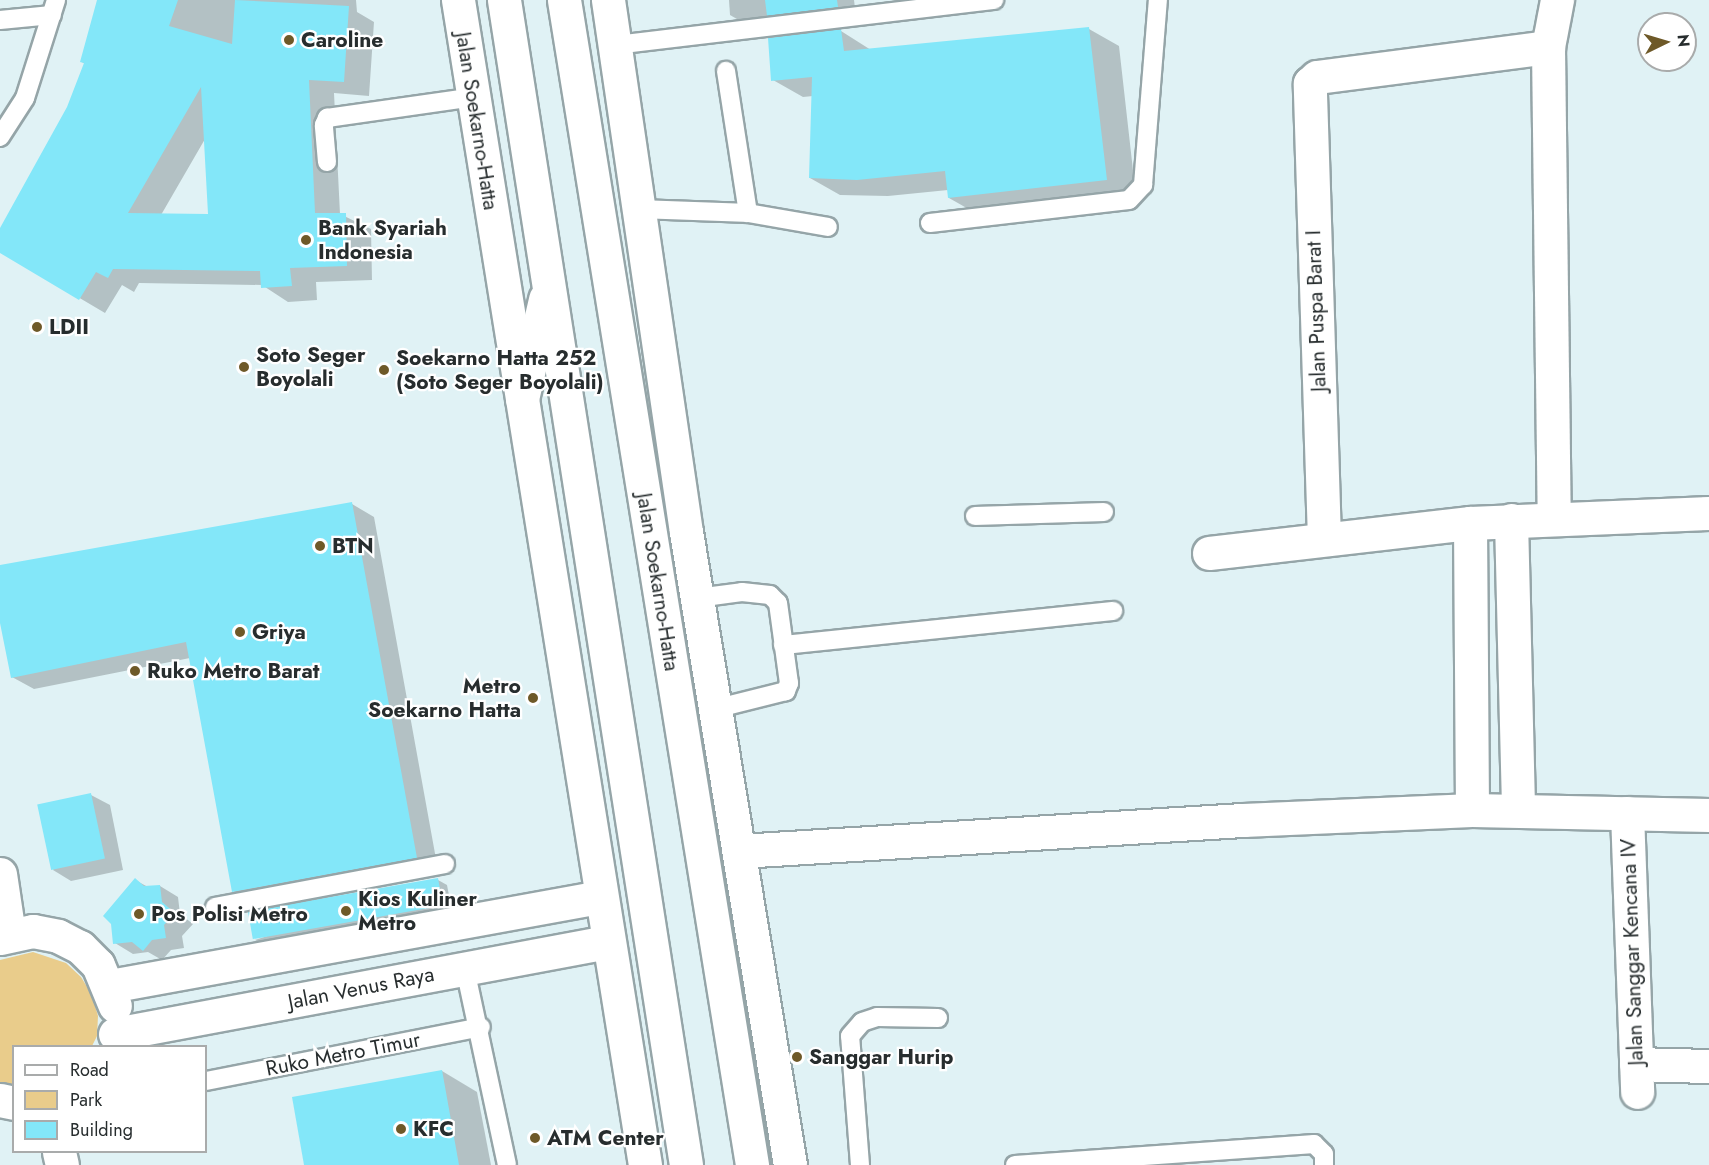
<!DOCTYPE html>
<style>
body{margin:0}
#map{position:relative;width:1709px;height:1165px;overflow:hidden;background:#e0f2f5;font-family:Jost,sans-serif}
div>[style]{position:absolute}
.green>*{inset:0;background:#e9cc8b}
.shadow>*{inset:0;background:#0003}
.building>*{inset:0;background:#83e7f9;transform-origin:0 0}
.roads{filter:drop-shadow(2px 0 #95a5a8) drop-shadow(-2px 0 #95a5a8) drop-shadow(0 2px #95a5a8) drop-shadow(0 -2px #95a5a8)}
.service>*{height:18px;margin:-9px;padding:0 9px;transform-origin:9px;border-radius:9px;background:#fff}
.minor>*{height:33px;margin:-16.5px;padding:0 16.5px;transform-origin:16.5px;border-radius:16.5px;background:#fff}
.tertiary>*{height:33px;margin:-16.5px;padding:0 16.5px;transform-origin:16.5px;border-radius:16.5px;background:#fff}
.secondary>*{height:33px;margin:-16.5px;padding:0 16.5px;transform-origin:16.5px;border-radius:16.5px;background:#fff}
.trunk>*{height:33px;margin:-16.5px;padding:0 16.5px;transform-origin:16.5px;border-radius:16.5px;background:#fff}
.dots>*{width:16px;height:16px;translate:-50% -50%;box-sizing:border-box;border:3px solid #fff;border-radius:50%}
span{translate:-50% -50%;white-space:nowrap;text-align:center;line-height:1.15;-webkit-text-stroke:4.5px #fff;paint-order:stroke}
.poi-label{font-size:21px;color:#272d2e;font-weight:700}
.left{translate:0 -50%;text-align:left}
.right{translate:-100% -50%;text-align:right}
.street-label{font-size:21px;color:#272d2e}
.legend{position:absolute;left:12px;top:1045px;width:195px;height:108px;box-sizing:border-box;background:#fff;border:2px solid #a9abab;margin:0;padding:8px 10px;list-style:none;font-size:18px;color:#272d2e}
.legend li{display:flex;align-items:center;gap:12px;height:30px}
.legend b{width:30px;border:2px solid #a9abab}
.north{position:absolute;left:1637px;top:12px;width:60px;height:60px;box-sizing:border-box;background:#fff;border:2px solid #a9abab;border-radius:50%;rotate:85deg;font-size:16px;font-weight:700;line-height:24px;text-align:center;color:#272d2e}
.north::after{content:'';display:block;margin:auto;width:21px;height:27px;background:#6e5928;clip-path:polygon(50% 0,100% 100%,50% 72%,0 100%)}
</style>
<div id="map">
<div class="green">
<i style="clip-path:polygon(33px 952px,66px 963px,81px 977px,92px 995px,98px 1016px,97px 1036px,92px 1046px,14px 1046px,13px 1087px,0 1083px,0 960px)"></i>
</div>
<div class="shadow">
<i style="clip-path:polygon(evenodd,99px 0,356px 0,357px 12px,374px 22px,369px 96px,334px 93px,340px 214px,371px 229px,372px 280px,316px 282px,317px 300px,288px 302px,262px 285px,139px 283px,134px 292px,122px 285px,105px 313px,0 251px,0 230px,68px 108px,85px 64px,82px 62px,99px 0,205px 139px,209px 216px,161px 215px,205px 139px)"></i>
<i style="clip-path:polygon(729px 0,854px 0,856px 17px,749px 26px,730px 15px)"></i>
<i style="clip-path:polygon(1089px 29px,1119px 46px,1136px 197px,979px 215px,949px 198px,948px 190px,888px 196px,840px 195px,810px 178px,813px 96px,803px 97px,773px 80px,841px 31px,871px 50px)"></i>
<i style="clip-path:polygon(352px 504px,374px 517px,438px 870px,255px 904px,233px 891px,190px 658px,34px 689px,12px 677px,0 616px,0 567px)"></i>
<i style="clip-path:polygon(91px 795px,110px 805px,123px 870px,71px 881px,53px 870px)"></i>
<i style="clip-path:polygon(135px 880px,148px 887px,160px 886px,178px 897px,180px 914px,193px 924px,182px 936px,184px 948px,171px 950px,162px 960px,148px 952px,133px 954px,115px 943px)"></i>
<i style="clip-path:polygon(438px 880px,447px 885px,452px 911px,264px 945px,255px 940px)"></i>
<i style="clip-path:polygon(442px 1071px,477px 1092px,491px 1165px,306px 1165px)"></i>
</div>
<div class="building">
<i style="clip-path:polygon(evenodd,97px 0,178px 0,169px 26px,232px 44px,235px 0,349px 6px,344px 82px,309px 80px,315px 213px,346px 213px,347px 266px,290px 268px,292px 286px,261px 288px,260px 271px,113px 269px,108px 278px,96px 272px,79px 300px,0 253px,0 228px,67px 107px,84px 63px,80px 62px,97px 0,201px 87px,208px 214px,128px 213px,201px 87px)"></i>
<i style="clip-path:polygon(765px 0,837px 0,838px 7px,767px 16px)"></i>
<i style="clip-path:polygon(1089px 27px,1107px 180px,948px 198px,945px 171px,857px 180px,809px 178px,812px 77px,771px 81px,768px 38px,841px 29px,844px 51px)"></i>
<i style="clip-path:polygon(352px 502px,417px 858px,232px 892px,186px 642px,11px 678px,0 623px,0 565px)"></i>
<i style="left:91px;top:793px;width:67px;height:55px;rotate:78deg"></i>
<i style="clip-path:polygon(135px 878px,144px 886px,160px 885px,162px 902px,175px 913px,164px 925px,166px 938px,152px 940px,143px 951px,132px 942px,113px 944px,111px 924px,103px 916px)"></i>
<i style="left:438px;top:878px;width:28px;height:193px;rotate:80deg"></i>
<i style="clip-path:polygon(442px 1070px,459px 1165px,304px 1165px,292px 1097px)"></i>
</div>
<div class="roads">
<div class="service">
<i style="left:0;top:20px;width:52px;rotate:-5.5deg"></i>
<i style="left:615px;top:45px;width:382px;rotate:-6.8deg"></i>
<i style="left:0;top:137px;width:46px;rotate:-57.3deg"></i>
<i style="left:25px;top:98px;width:103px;rotate:-72.4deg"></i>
<i style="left:327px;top:162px;width:37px;rotate:-95deg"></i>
<i style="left:324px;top:125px;width:8px;rotate:-67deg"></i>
<i style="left:327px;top:118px;width:148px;rotate:-8.1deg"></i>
<i style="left:640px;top:209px;width:108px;rotate:2.1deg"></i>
<i style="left:748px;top:213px;width:144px;rotate:-98.8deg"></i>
<i style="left:748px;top:213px;width:81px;rotate:9.9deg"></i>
<i style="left:930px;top:223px;width:200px;rotate:-6.6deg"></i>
<i style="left:1129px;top:200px;width:21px;rotate:-47deg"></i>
<i style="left:1143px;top:185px;width:186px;rotate:-85.4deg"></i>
<i style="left:975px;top:516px;width:129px;rotate:-1.8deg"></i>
<i style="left:697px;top:598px;width:45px;rotate:-7.6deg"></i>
<i style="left:742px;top:592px;width:28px;rotate:6deg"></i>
<i style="left:770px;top:595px;width:11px;rotate:45deg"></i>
<i style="left:778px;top:603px;width:81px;rotate:82.2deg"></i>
<i style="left:789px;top:683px;width:9px;rotate:111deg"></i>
<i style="left:786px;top:691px;width:74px;rotate:166deg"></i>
<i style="left:783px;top:645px;width:332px;rotate:-5.9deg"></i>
<i style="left:215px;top:907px;width:234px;rotate:-10.6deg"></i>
<i style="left:465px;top:969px;width:200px;rotate:77.9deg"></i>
<i style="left:206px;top:1081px;width:280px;rotate:-11.1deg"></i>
<i style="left:860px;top:1165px;width:129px;rotate:-94.4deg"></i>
<i style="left:850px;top:1036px;width:18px;rotate:-49deg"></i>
<i style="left:862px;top:1022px;width:16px;rotate:-18deg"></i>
<i style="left:877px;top:1017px;width:61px;rotate:0.9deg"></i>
<i style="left:1015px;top:1165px;width:300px;rotate:-4deg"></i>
<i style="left:1314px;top:1144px;width:14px;rotate:45deg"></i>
<i style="left:1324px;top:1154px;width:11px;rotate:90deg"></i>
</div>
<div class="minor">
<i style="left:1548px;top:47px;width:48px;rotate:-79.2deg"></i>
<i style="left:1511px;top:520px;width:290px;rotate:88.6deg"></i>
<i style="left:1470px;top:523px;width:287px;rotate:89.6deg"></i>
<i style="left:1324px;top:539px;width:456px;rotate:-91.8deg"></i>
<i style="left:1310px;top:83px;width:9px;rotate:-41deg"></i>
<i style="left:1317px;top:77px;width:233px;rotate:-7.4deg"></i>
<i style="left:1548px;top:47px;width:470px;rotate:89.3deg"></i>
<i style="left:1209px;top:553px;width:263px;rotate:-6.6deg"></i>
<i style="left:1470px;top:523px;width:239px;rotate:-2.4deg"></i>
<i style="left:1627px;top:813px;width:279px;rotate:87.9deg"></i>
<i style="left:740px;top:851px;width:504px;rotate:-3.53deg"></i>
<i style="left:1243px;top:820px;width:229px;rotate:-2.5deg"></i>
<i style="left:1472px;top:810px;width:237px;rotate:1.2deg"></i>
<i style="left:0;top:874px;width:61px;rotate:81.5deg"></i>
<i style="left:1636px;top:1064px;width:73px;rotate:1.6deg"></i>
<i style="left:59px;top:1152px;width:13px;rotate:77deg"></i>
</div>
<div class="tertiary">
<i style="left:0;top:938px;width:34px;rotate:-12deg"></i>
<i style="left:33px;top:931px;width:25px;rotate:11deg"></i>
<i style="left:58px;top:936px;width:25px;rotate:27deg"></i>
<i style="left:80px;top:947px;width:25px;rotate:45deg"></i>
<i style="left:98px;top:965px;width:44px;rotate:67.5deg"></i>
<i style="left:110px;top:986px;width:497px;rotate:-10.3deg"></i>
<i style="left:115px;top:1034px;width:501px;rotate:-10.59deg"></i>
<i style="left:0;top:1100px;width:14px;rotate:12deg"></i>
</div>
<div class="secondary">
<i style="left:458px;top:0;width:1180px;rotate:80.88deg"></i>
<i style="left:608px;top:0;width:538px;rotate:81.66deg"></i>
<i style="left:686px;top:532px;width:641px;rotate:80.67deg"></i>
</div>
<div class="trunk">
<i style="left:504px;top:0;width:1179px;rotate:81.12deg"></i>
<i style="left:564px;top:0;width:1180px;rotate:80.83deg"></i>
<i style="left:522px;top:399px;width:103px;rotate:-77deg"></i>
</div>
</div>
<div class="dots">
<i style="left:289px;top:40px;background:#6e5928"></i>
<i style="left:306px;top:240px;background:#6e5928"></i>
<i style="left:37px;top:327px;background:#6e5928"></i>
<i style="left:244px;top:367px;background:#6e5928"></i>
<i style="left:384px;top:370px;background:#6e5928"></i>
<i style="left:320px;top:546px;background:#6e5928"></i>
<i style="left:240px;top:632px;background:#6e5928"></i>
<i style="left:135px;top:671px;background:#6e5928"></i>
<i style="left:533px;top:698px;background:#6e5928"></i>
<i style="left:346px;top:911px;background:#6e5928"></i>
<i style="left:139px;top:914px;background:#6e5928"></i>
<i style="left:797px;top:1057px;background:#6e5928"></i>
<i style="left:401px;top:1129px;background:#6e5928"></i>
<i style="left:535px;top:1138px;background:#6e5928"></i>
</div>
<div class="poi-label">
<span class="left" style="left:301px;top:40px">Caroline</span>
<span class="left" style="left:318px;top:240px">Bank Syariah<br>Indonesia</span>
<span class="left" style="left:49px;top:327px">LDII</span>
<span class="left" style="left:256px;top:367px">Soto Seger<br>Boyolali</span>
<span class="left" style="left:396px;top:370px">Soekarno Hatta 252<br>(Soto Seger Boyolali)</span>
<span class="left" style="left:332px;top:546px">BTN</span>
<span class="left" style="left:252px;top:632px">Griya</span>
<span class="left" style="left:147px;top:671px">Ruko Metro Barat</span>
<span class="right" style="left:521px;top:698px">Metro<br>Soekarno Hatta</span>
<span class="left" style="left:358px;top:911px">Kios Kuliner<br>Metro</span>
<span class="left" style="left:151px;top:914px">Pos Polisi Metro</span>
<span class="left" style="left:809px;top:1057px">Sanggar Hurip</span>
<span class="left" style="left:413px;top:1129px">KFC</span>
<span class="left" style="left:547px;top:1138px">ATM Center</span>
</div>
<div class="street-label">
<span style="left:477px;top:121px;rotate:81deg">Jalan Soekarno-Hatta</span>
<span style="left:1316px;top:311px;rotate:-92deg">Jalan Puspa Barat I</span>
<span style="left:658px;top:582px;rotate:81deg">Jalan Soekarno-Hatta</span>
<span style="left:1632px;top:952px;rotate:-92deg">Jalan Sanggar Kencana IV</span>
<span style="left:361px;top:988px;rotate:-11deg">Jalan Venus Raya</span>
<span style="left:343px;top:1054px;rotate:-11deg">Ruko Metro Timur</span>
</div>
<ul class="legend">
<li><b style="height:8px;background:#fff"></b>Road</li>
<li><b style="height:16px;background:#e9cc8b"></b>Park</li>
<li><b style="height:16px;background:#83e7f9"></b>Building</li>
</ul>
<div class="north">N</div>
</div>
